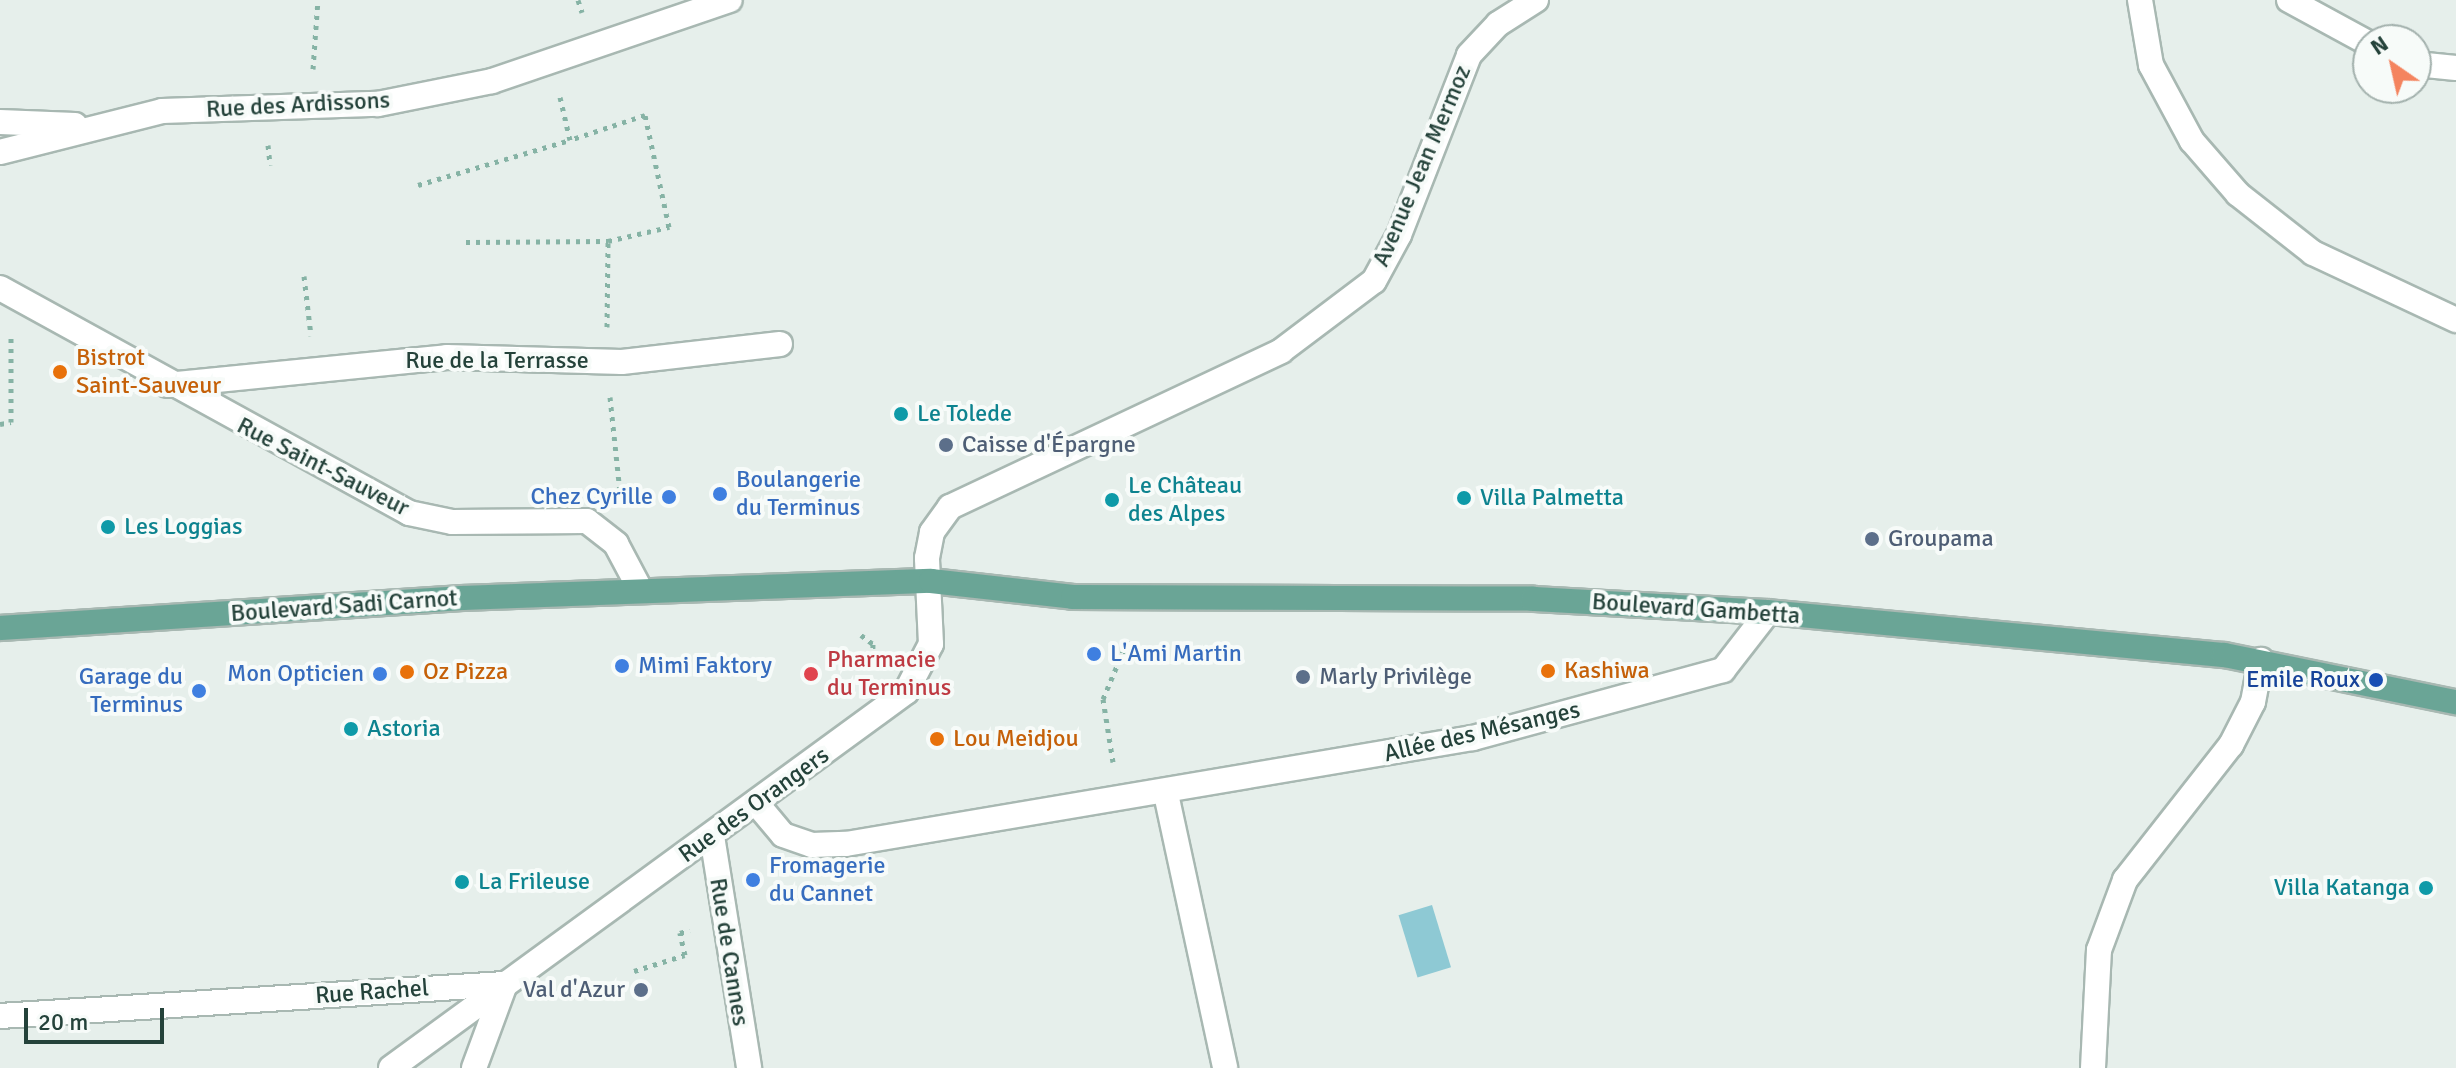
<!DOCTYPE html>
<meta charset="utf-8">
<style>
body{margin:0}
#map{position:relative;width:2456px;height:1068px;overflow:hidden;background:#e6efeb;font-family:Signika,sans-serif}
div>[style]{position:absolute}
.water>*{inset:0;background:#8ec9d4;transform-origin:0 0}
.path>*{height:5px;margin-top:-2.5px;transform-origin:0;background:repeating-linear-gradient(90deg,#86b3a5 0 4px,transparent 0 10px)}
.roads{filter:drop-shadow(2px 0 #a8b8b2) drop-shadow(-2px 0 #a8b8b2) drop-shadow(0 2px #a8b8b2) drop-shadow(0 -2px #a8b8b2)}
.minor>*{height:24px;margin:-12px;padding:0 12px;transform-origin:12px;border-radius:12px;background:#fff}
.major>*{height:24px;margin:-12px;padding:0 12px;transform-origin:12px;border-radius:12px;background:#6aa596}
.dots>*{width:22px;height:22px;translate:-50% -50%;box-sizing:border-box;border:4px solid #f7fbf9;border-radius:50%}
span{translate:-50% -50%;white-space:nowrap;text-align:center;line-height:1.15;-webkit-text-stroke:8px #f7fbf9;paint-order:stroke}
.street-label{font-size:24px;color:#24423a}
.food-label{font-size:24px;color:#c56008}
.left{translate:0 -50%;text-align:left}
.culture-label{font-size:24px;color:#0d838f}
.right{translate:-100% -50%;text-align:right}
.service-label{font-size:24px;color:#4e5e75}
.shop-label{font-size:24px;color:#366cbe}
.health-label{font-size:24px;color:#be3a42}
.transit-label{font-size:24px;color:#164399}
.north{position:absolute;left:2352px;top:24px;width:80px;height:80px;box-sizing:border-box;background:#f7fbf9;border:2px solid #a3b1ad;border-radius:50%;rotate:326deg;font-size:22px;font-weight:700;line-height:32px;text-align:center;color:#24423a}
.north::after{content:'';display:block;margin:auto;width:28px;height:36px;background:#f4845f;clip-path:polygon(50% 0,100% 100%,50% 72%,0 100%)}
.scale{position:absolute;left:24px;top:1008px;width:140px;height:36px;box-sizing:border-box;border:4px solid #24423a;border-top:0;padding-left:10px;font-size:24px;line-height:28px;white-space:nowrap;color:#24423a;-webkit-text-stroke:6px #f7fbf9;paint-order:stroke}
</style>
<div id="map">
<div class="water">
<i style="left:1432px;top:905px;width:65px;height:35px;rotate:73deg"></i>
</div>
<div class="path">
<i style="left:578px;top:0;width:13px;rotate:72deg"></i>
<i style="left:313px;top:69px;width:69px;rotate:-85.9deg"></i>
<i style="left:268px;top:145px;width:20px;rotate:84deg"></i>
<i style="left:418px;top:185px;width:159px;rotate:-16.5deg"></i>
<i style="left:466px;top:242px;width:142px;rotate:-0.4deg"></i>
<i style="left:608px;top:241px;width:63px;rotate:-12.9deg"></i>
<i style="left:669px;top:227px;width:115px;rotate:-102.1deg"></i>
<i style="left:645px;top:115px;width:79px;rotate:161.6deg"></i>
<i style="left:570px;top:140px;width:44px;rotate:-103.1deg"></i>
<i style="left:304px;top:276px;width:60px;rotate:83.3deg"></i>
<i style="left:607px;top:327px;width:86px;rotate:-89.3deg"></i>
<i style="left:610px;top:397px;width:106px;rotate:84deg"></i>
<i style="left:0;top:424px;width:11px;rotate:-10deg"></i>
<i style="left:11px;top:422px;width:88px;rotate:-90deg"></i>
<i style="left:861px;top:635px;width:15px;rotate:37deg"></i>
<i style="left:873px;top:644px;width:27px;rotate:92deg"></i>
<i style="left:1113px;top:762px;width:64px;rotate:-99deg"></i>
<i style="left:1103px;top:699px;width:67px;rotate:-67.2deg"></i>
<i style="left:634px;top:971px;width:53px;rotate:-17.4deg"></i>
<i style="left:685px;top:955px;width:23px;rotate:-103deg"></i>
<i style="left:680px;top:933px;width:10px;rotate:-17deg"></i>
</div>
<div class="roads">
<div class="minor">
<i style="left:2140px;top:0;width:66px;rotate:80.4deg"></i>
<i style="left:2151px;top:65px;width:86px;rotate:61.7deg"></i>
<i style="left:2192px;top:141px;width:70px;rotate:49deg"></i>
<i style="left:2238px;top:194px;width:95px;rotate:38.2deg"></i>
<i style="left:2313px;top:253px;width:158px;rotate:25.1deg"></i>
<i style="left:2289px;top:0;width:90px;rotate:28.6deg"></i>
<i style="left:2416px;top:64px;width:40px;rotate:5.7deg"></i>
<i style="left:0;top:122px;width:75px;rotate:2.3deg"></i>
<i style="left:0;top:152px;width:167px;rotate:-14.2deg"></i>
<i style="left:162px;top:111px;width:216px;rotate:-1.9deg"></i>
<i style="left:378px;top:104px;width:116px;rotate:-11.4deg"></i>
<i style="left:492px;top:81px;width:251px;rotate:-18.8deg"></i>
<i style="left:0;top:288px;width:467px;rotate:28.8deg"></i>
<i style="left:409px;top:513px;width:44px;rotate:11.8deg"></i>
<i style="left:452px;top:522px;width:135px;rotate:-0.4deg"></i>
<i style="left:587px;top:521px;width:37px;rotate:38deg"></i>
<i style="left:616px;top:544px;width:53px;rotate:62deg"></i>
<i style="left:167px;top:385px;width:281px;rotate:-5.7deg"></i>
<i style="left:447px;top:357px;width:175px;rotate:1.6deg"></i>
<i style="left:622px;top:362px;width:159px;rotate:-6.5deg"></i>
<i style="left:1166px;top:794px;width:280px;rotate:77.8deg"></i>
<i style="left:757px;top:804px;width:40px;rotate:50deg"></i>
<i style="left:783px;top:835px;width:31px;rotate:19deg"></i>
<i style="left:812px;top:845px;width:34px;rotate:-2deg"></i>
<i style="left:846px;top:844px;width:636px;rotate:-9.6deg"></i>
<i style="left:1473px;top:738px;width:259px;rotate:-15.2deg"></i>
<i style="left:1723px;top:670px;width:73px;rotate:-52.2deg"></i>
<i style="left:712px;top:836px;width:235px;rotate:80.9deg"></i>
<i style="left:0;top:1016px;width:506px;rotate:-3.63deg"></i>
<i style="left:391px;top:1068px;width:638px;rotate:-36.13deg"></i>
<i style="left:906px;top:692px;width:54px;rotate:-62.5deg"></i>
<i style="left:931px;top:644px;width:86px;rotate:-92.7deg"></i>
<i style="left:927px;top:558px;width:26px;rotate:-79deg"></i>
<i style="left:932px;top:532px;width:31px;rotate:-54deg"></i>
<i style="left:950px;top:507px;width:366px;rotate:-25.2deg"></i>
<i style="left:1281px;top:351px;width:116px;rotate:-37deg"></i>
<i style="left:1374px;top:281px;width:52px;rotate:-61.5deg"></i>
<i style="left:1399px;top:235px;width:193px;rotate:-68.7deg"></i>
<i style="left:1469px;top:55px;width:42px;rotate:-46.9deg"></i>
<i style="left:1498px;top:24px;width:45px;rotate:-32.3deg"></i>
<i style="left:474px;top:1068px;width:90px;rotate:-69.7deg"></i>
<i style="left:2093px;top:1068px;width:118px;rotate:-87.1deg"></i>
<i style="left:2099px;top:950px;width:75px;rotate:-69.6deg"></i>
<i style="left:2125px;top:880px;width:172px;rotate:-51.9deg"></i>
<i style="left:2231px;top:745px;width:48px;rotate:-62.9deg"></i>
<i style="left:2253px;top:702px;width:43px;rotate:-79.2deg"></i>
</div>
<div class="major">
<i style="left:0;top:628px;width:463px;rotate:-3.7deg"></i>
<i style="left:462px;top:598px;width:469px;rotate:-2.1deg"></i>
<i style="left:931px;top:581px;width:143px;rotate:6.4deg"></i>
<i style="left:1073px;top:597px;width:460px;rotate:0.2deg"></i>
<i style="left:1533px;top:599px;width:235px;rotate:3.2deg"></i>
<i style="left:1768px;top:612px;width:458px;rotate:5.4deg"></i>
<i style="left:2224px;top:655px;width:237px;rotate:11.5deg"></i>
</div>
</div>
<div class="dots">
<i style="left:60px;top:372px;background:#e8710a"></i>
<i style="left:901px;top:414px;background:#0f9aa8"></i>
<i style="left:946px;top:445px;background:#5c6f8a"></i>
<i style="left:720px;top:494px;background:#3f7fe0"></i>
<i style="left:669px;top:497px;background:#3f7fe0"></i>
<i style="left:1464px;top:498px;background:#0f9aa8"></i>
<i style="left:1112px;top:500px;background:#0f9aa8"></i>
<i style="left:108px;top:527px;background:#0f9aa8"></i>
<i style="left:1872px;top:539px;background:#5c6f8a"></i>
<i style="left:1094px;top:654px;background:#3f7fe0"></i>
<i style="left:622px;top:666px;background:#3f7fe0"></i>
<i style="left:1548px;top:671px;background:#e8710a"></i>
<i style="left:407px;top:672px;background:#e8710a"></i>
<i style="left:380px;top:674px;background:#3f7fe0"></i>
<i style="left:811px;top:674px;background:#e0444e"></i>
<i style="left:1303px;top:677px;background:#5c6f8a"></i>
<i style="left:2376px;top:680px;background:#1a4fb4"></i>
<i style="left:199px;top:691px;background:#3f7fe0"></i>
<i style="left:351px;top:729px;background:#0f9aa8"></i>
<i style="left:937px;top:739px;background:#e8710a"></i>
<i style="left:753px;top:880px;background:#3f7fe0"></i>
<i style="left:462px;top:882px;background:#0f9aa8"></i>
<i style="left:2426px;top:888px;background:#0f9aa8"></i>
<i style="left:641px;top:990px;background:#5c6f8a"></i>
</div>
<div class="street-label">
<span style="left:298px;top:105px;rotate:-3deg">Rue des Ardissons</span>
<span style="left:1422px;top:166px;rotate:-67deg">Avenue Jean Mermoz</span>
<span style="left:497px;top:361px">Rue de la Terrasse</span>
<span style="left:323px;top:467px;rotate:27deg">Rue Saint-Sauveur</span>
<span style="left:344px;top:606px;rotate:-4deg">Boulevard Sadi Carnot</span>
<span style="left:1696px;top:609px;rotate:4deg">Boulevard Gambetta</span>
<span style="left:1482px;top:732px;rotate:-13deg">Allée des Mésanges</span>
<span style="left:754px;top:805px;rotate:-36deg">Rue des Orangers</span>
<span style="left:729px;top:952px;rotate:81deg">Rue de Cannes</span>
<span style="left:372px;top:992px;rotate:-4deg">Rue Rachel</span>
</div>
<div class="food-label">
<span class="left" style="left:76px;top:372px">Bistrot<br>Saint-Sauveur</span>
<span class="left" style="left:1564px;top:671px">Kashiwa</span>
<span class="left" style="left:423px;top:672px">Oz Pizza</span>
<span class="left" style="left:953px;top:739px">Lou Meidjou</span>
</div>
<div class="culture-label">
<span class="left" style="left:917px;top:414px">Le Tolede</span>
<span class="left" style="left:1128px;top:500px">Le Château<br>des Alpes</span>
<span class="left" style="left:1480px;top:498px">Villa Palmetta</span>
<span class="left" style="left:124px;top:527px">Les Loggias</span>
<span class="left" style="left:367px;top:729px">Astoria</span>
<span class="left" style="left:478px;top:882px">La Frileuse</span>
<span class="right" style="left:2410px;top:888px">Villa Katanga</span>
</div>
<div class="service-label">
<span class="left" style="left:962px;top:445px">Caisse d'Épargne</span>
<span class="left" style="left:1888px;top:539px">Groupama</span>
<span class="left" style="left:1319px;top:677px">Marly Privilège</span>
<span class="right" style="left:625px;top:990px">Val d'Azur</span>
</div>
<div class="shop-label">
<span class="left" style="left:736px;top:494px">Boulangerie<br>du Terminus</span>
<span class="right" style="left:653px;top:497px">Chez Cyrille</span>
<span class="left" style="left:1110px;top:654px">L'Ami Martin</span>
<span class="left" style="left:638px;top:666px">Mimi Faktory</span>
<span class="right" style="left:364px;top:674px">Mon Opticien</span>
<span class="right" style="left:183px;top:691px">Garage du<br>Terminus</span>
<span class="left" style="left:769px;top:880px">Fromagerie<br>du Cannet</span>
</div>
<div class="health-label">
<span class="left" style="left:827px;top:674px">Pharmacie<br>du Terminus</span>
</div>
<div class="transit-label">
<span class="right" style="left:2360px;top:680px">Emile Roux</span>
</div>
<div class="north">N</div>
<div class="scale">20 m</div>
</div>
